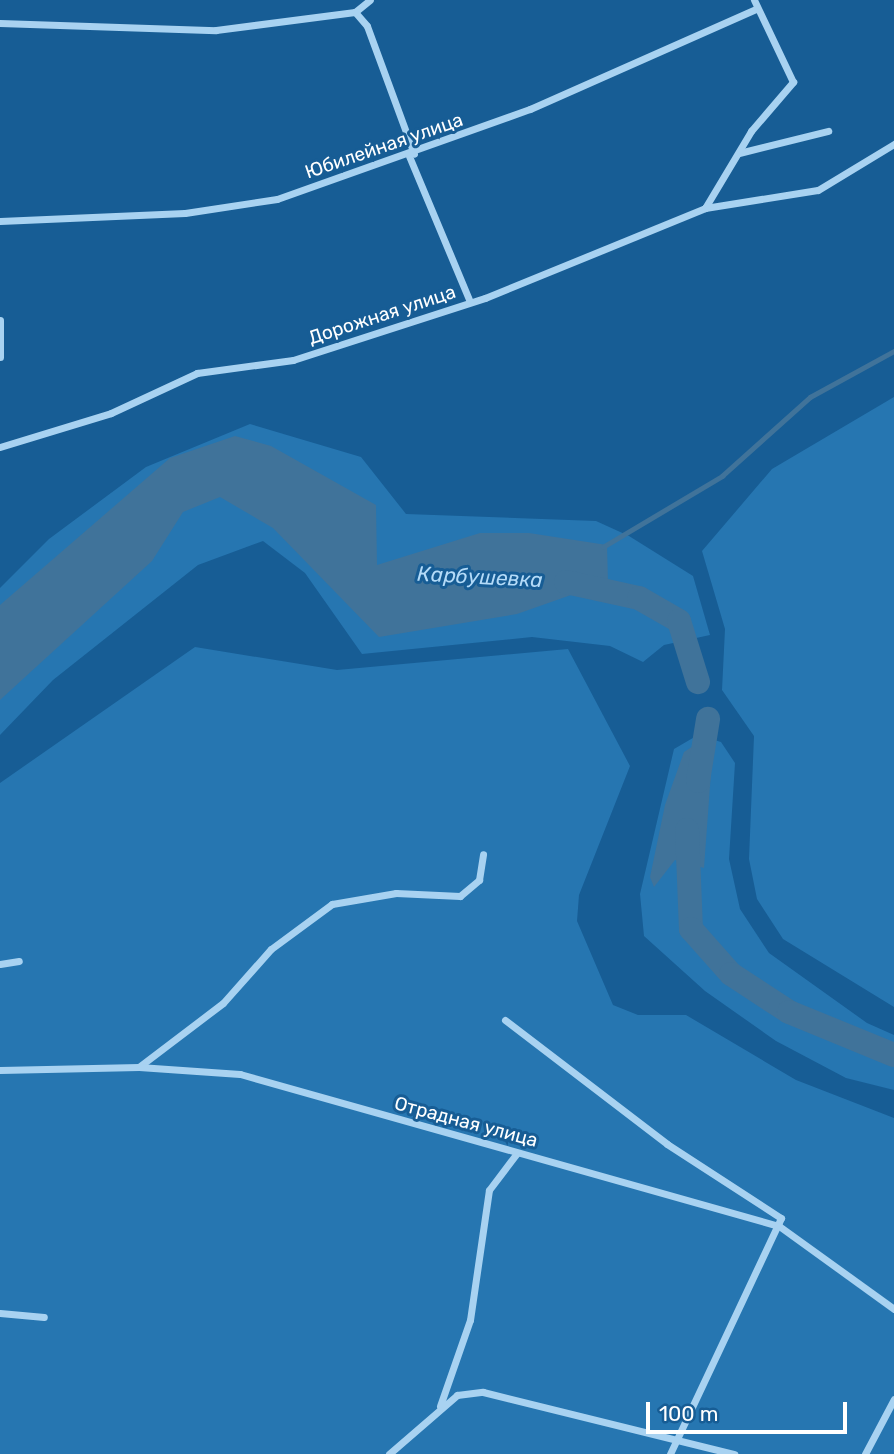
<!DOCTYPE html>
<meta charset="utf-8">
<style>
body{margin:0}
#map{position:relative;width:894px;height:1454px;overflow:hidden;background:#175d95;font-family:Rubik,sans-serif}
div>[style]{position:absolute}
.green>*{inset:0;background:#2676b1}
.water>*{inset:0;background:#40739a}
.stream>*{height:4.5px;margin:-2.25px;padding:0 2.25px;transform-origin:2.25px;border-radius:2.25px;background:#40739a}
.river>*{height:24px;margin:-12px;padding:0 12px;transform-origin:12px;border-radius:12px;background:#40739a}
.street>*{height:7px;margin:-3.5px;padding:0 3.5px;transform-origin:3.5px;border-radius:3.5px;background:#a8d2f1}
span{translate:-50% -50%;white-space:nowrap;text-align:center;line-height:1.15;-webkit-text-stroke:6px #175d95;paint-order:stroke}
.street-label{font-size:19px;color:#fff}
.water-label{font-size:21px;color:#b4dbf8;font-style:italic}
.scale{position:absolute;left:646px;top:1402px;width:201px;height:32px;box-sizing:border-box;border:4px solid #fff;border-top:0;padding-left:9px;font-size:21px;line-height:24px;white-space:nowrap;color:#fff;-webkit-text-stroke:5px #175d95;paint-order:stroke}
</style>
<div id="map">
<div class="green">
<i style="clip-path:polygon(894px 397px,894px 1007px,783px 939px,757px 899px,749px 859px,754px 736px,722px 690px,725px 629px,702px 551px,772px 469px)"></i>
<i style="clip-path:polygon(250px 424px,361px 457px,406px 514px,596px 521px,629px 536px,693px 576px,710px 635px,664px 645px,643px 662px,610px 646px,532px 637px,362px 654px,305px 573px,263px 541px,198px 565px,53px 680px,0 735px,0 588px,49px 539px,146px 467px)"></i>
<i style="clip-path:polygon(195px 647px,337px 670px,568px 649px,630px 766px,579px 895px,577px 921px,613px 1005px,638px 1015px,686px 1015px,796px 1080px,894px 1118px,894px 1454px,0 1454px,0 783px)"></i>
<i style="clip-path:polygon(698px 735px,721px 742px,735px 763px,729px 859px,740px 909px,769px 953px,867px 1023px,894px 1035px,894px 1090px,846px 1078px,776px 1041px,705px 991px,644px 936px,640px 894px,674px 749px)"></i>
</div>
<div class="water">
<i style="clip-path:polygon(235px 436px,271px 446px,376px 505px,377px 565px,480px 533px,529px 533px,607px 545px,608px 582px,517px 614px,379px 637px,273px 528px,220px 497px,183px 512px,152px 561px,0 700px,0 605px,170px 458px)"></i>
<i style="clip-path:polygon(701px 741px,712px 759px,704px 868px,675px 860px,654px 887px,650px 877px,665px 805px,684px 752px)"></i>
</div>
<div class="stream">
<i style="left:603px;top:547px;width:139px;rotate:-30.8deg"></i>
<i style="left:722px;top:476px;width:118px;rotate:-41.9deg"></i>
<i style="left:810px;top:397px;width:96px;rotate:-28.7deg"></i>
</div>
<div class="river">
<i style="left:566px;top:582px;width:75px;rotate:12.4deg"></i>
<i style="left:639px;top:598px;width:46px;rotate:29.9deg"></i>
<i style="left:679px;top:621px;width:64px;rotate:72.7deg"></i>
<i style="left:698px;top:781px;width:63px;rotate:-80.8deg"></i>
<i style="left:687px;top:830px;width:99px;rotate:87.7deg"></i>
<i style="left:691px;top:929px;width:60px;rotate:48.4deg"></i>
<i style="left:731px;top:974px;width:69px;rotate:33.2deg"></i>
<i style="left:789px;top:1012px;width:113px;rotate:22.3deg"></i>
</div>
<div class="street">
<i style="left:355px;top:12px;width:18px;rotate:49deg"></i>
<i style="left:367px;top:26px;width:136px;rotate:69.8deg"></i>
<i style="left:355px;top:12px;width:19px;rotate:-39deg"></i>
<i style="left:0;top:23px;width:216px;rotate:1.9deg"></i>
<i style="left:216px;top:30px;width:140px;rotate:-7.4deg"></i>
<i style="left:739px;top:153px;width:92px;rotate:-13.9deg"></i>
<i style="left:409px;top:156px;width:158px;rotate:67.3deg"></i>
<i style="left:705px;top:208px;width:114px;rotate:-9.1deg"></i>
<i style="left:818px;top:190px;width:89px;rotate:-31.2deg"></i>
<i style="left:0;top:221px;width:185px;rotate:-2.5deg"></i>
<i style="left:185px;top:213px;width:93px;rotate:-8.7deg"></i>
<i style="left:277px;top:199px;width:269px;rotate:-19.6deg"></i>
<i style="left:530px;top:109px;width:247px;rotate:-23.9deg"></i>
<i style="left:0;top:320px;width:37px;rotate:90deg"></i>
<i style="left:0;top:447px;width:116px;rotate:-17deg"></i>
<i style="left:111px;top:413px;width:95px;rotate:-24.9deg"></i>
<i style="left:197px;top:373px;width:97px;rotate:-7.7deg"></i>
<i style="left:293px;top:360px;width:202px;rotate:-17.9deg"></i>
<i style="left:485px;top:298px;width:238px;rotate:-22.2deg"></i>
<i style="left:705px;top:208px;width:90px;rotate:-59.1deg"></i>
<i style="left:751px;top:131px;width:65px;rotate:-49.4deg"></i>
<i style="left:793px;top:82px;width:91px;rotate:-115.4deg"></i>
<i style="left:0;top:964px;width:19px;rotate:-9deg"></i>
<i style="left:505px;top:1020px;width:204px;rotate:37.4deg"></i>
<i style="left:667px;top:1144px;width:136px;rotate:33deg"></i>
<i style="left:781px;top:1218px;width:261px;rotate:115.2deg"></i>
<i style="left:140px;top:1066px;width:104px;rotate:-37.2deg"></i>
<i style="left:223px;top:1003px;width:72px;rotate:-48.4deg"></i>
<i style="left:271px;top:949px;width:76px;rotate:-36.4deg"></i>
<i style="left:332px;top:904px;width:65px;rotate:-9.8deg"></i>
<i style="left:396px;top:893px;width:64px;rotate:2.7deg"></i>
<i style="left:460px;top:896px;width:25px;rotate:-40deg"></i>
<i style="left:479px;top:880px;width:26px;rotate:-81deg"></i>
<i style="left:0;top:1070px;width:139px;rotate:-1.2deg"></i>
<i style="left:139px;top:1067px;width:101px;rotate:4deg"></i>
<i style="left:240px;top:1074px;width:560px;rotate:15.75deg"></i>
<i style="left:779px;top:1226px;width:142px;rotate:35.8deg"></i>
<i style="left:0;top:1313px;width:44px;rotate:5.2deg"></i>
<i style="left:440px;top:1406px;width:91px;rotate:-70.8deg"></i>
<i style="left:470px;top:1320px;width:131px;rotate:-81.7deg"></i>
<i style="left:489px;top:1190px;width:46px;rotate:-52.9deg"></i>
<i style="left:389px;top:1454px;width:90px;rotate:-40.9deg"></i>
<i style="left:457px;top:1395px;width:26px;rotate:-7deg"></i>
<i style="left:483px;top:1392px;width:259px;rotate:13.9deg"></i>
<i style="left:865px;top:1454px;width:62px;rotate:-62.2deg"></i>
</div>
<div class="street-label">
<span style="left:384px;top:146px;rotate:-19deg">Юбилейная улица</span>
<span style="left:382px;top:315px;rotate:-18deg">Дорожная улица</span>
<span style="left:466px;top:1122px;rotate:15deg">Отрадная улица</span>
</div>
<div class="water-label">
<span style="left:480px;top:577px;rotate:3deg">Карбушевка</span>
</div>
<div class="scale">100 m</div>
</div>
